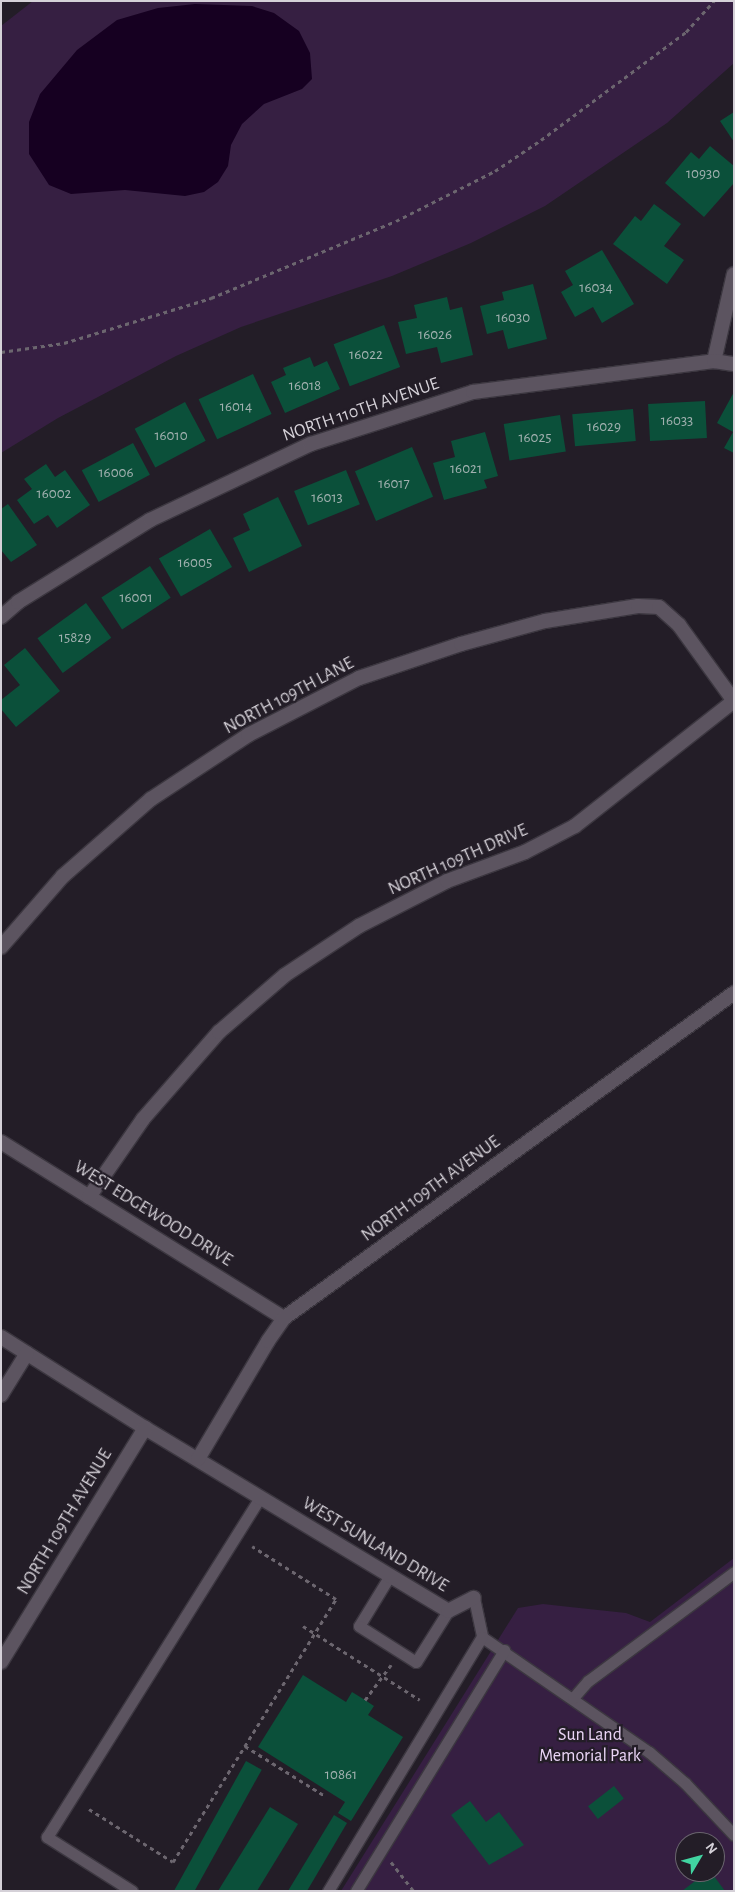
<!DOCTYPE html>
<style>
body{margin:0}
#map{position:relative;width:735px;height:1892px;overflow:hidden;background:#231d27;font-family:"Alegreya Sans",sans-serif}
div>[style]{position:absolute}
.green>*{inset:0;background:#361f42}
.water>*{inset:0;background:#160021}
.building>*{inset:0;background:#0b503a;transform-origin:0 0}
.path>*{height:3px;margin-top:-1.5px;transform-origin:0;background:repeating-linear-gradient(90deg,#6c666f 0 4px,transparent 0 8px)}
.roads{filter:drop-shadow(1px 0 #3c3740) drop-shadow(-1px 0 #3c3740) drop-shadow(0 1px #3c3740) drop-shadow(0 -1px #3c3740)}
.service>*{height:11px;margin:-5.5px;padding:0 5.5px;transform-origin:5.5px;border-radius:5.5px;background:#5c5460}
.minor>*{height:14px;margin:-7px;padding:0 7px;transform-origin:7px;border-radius:7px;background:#5c5460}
span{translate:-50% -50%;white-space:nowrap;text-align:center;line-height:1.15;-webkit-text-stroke:4.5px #231d27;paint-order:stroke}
.number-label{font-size:15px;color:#a2b1b0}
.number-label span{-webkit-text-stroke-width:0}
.street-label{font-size:18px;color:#d5d1d8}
.park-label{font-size:18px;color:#ead5f6}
.frame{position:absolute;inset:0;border:2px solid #d5d1d8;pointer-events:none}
.north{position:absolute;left:675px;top:1832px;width:50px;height:50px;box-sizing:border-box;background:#231d27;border:1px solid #6a656e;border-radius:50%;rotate:53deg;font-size:14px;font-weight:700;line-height:20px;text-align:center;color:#d5d1d8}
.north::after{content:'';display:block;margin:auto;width:18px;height:22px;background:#41d4a1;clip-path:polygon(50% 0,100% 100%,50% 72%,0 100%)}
</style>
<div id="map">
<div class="green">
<i style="clip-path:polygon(33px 1px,734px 1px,734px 63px,667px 123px,545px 206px,471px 243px,392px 276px,241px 327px,176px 356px,58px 418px,1px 453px,1px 26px)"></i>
<i style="clip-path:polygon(evenodd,734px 1558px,734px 1891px,341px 1891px,518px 1608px,543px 1604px,570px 1607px,626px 1613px,650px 1622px,734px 1558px,685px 1842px,715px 1842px,715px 1872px,685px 1872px,685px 1842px)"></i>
</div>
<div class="water">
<i style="clip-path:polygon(195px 4px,252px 6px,274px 13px,299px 31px,310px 53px,312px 79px,302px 89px,264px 104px,242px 124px,231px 145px,228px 166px,218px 182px,204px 192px,185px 196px,125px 190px,71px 194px,49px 185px,29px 154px,29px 122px,40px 94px,77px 50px,117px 20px,158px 8px)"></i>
</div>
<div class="building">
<i style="clip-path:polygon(734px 112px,734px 142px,720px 121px)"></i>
<i style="clip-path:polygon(710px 146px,734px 166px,734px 183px,704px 217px,665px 183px,691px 152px,699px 159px)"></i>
<i style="clip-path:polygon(654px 204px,681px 224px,664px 246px,684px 260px,667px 284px,613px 244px,635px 216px,641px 221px)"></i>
<i style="clip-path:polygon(602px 250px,634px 304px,602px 323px,593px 307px,575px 317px,561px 292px,573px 285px,565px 271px)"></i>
<i style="clip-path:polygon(533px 284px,547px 339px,508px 349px,503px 330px,487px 334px,480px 306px,504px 300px,502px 292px)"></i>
<i style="clip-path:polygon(447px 297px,450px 310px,462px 307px,473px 355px,441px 363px,437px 347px,406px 354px,398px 322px,417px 318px,414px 305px)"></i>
<i style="left:384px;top:325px;width:45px;height:54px;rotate:69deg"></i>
<i style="clip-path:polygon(310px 357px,314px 367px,327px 361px,340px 389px,285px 413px,271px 382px,286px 375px,283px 368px)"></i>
<i style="left:253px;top:374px;width:44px;height:60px;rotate:65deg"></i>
<i style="clip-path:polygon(734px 392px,734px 453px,724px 448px,733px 432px,717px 423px)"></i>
<i style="left:705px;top:401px;width:37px;height:57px;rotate:87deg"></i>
<i style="left:185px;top:402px;width:44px;height:57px;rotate:62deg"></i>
<i style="left:633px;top:409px;width:32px;height:61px;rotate:85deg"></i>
<i style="left:560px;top:415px;width:37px;height:57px;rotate:81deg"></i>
<i style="clip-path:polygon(485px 432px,498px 476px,484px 480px,487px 488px,444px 500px,433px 463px,455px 457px,451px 441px)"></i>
<i style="left:133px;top:443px;width:36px;height:58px;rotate:62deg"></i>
<i style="left:412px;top:447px;width:54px;height:62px;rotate:67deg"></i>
<i style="clip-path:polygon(46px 464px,55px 477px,65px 470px,90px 505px,57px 528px,48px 515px,34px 524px,17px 500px,32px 489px,24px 479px)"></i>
<i style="left:346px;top:470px;width:37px;height:56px;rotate:68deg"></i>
<i style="clip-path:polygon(278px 497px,302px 546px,249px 572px,233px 538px,250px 530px,243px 514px)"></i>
<i style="clip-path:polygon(8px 504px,37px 545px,11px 562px,1px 550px,1px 509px)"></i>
<i style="left:210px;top:529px;width:44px;height:59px;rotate:60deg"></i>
<i style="left:150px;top:566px;width:38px;height:58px;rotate:57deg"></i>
<i style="left:86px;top:603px;width:43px;height:60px;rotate:54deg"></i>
<i style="clip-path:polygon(25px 648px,60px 691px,16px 727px,1px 709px,1px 700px,20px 685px,4px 665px)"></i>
<i style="clip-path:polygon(303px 1675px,346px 1702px,352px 1692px,365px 1700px,374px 1706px,368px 1715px,403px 1737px,351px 1821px,338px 1813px,345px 1802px,258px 1747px)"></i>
<i style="left:246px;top:1761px;width:18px;height:151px;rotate:29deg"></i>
<i style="left:614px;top:1786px;width:16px;height:33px;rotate:52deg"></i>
<i style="clip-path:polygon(470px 1801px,486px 1822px,499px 1812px,524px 1845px,489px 1865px,451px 1815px)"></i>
<i style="clip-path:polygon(270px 1807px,298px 1824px,257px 1891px,218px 1891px)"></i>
<i style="clip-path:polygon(334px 1815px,347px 1823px,307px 1891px,288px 1891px)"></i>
<i style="clip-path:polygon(707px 1872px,711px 1872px,725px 1891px,682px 1891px)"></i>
</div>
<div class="path">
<i style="left:1px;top:352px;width:64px;rotate:-8.1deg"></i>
<i style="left:64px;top:343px;width:154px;rotate:-17deg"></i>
<i style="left:211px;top:298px;width:200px;rotate:-22.6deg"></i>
<i style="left:396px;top:221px;width:111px;rotate:-26.8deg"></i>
<i style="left:495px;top:171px;width:55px;rotate:-34deg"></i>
<i style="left:541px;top:140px;width:181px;rotate:-36.7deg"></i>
<i style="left:686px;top:32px;width:42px;rotate:-47.9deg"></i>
<i style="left:303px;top:1626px;width:138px;rotate:32.3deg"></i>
<i style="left:365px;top:1700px;width:44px;rotate:-53.4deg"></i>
<i style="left:245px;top:1746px;width:94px;rotate:32deg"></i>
<i style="left:89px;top:1809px;width:99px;rotate:32.2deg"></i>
<i style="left:173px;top:1862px;width:309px;rotate:-58.2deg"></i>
<i style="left:336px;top:1599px;width:99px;rotate:-147.8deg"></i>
<i style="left:391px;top:1862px;width:37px;rotate:52deg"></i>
</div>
<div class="roads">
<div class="service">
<i style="left:389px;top:1577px;width:57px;rotate:121.5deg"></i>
<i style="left:359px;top:1626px;width:67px;rotate:32.3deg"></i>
<i style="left:416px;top:1662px;width:60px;rotate:-57.9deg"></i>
<i style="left:474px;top:1598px;width:40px;rotate:78deg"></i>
<i style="left:482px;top:1637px;width:203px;rotate:34.6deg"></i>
<i style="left:649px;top:1752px;width:48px;rotate:40.7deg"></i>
<i style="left:685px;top:1783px;width:71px;rotate:46.7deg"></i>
<i style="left:573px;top:1698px;width:23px;rotate:-49deg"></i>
<i style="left:588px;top:1681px;width:182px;rotate:-36.7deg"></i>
<i style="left:132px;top:1891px;width:101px;rotate:-147.6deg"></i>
<i style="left:47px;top:1837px;width:401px;rotate:-57.9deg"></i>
<i style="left:328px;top:1891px;width:297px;rotate:-58.8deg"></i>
<i style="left:356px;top:1891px;width:283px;rotate:-58.4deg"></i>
</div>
<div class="minor">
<i style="left:714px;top:361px;width:89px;rotate:-77.1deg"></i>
<i style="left:1px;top:617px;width:23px;rotate:-41deg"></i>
<i style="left:18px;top:602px;width:155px;rotate:-31.8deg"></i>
<i style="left:150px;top:520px;width:178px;rotate:-25.3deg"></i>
<i style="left:311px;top:444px;width:170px;rotate:-17.8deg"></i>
<i style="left:473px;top:392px;width:243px;rotate:-7.3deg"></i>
<i style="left:714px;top:361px;width:20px;rotate:9deg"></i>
<i style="left:1px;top:947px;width:94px;rotate:-48.9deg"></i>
<i style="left:63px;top:876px;width:117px;rotate:-41.2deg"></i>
<i style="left:151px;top:799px;width:116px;rotate:-33.4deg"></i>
<i style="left:248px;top:735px;width:125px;rotate:-27.2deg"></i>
<i style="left:359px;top:678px;width:108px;rotate:-18.4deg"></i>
<i style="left:461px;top:644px;width:87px;rotate:-15.3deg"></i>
<i style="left:545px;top:621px;width:94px;rotate:-9.2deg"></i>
<i style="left:638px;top:606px;width:21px;rotate:3deg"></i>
<i style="left:659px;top:607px;width:27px;rotate:42deg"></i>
<i style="left:679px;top:625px;width:94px;rotate:54.1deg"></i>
<i style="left:1px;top:1142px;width:333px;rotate:31.9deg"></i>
<i style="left:89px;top:1197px;width:95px;rotate:-55.3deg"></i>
<i style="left:143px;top:1119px;width:116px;rotate:-48.9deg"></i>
<i style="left:219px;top:1032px;width:87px;rotate:-40.8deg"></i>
<i style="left:285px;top:975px;width:89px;rotate:-33.5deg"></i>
<i style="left:359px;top:926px;width:99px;rotate:-27.1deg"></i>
<i style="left:447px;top:881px;width:83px;rotate:-20.4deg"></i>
<i style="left:525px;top:852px;width:56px;rotate:-27.5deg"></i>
<i style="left:575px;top:826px;width:202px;rotate:-38.2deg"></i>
<i style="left:1px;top:1337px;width:170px;rotate:32.3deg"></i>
<i style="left:145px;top:1428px;width:354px;rotate:31.1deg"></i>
<i style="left:448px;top:1611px;width:29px;rotate:-27deg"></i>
<i style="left:1px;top:1395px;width:49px;rotate:-58.2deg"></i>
<i style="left:198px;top:1459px;width:137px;rotate:-59.3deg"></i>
<i style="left:268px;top:1341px;width:28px;rotate:-55deg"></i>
<i style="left:284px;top:1318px;width:555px;rotate:-35.84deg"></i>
<i style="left:1px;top:1662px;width:275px;rotate:-58.4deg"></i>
</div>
</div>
<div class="number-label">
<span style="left:703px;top:174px">10930</span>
<span style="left:596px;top:288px">16034</span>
<span style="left:513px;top:318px">16030</span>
<span style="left:435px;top:335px">16026</span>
<span style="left:366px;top:355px">16022</span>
<span style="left:305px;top:386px">16018</span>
<span style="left:236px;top:407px">16014</span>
<span style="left:677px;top:421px">16033</span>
<span style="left:604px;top:427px">16029</span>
<span style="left:171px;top:436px">16010</span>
<span style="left:535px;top:438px">16025</span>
<span style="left:466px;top:469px">16021</span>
<span style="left:116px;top:473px">16006</span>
<span style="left:394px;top:484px">16017</span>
<span style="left:54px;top:494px">16002</span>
<span style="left:327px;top:498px">16013</span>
<span style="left:195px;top:563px">16005</span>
<span style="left:136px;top:598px">16001</span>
<span style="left:75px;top:638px">15829</span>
<span style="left:341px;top:1775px">10861</span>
</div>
<div class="street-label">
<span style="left:361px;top:410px;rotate:-19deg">NORTH 110TH AVENUE</span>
<span style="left:289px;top:696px;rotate:-28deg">NORTH 109TH LANE</span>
<span style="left:458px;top:860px;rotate:-24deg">NORTH 109TH DRIVE</span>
<span style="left:431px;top:1189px;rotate:-36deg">NORTH 109TH AVENUE</span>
<span style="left:153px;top:1214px;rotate:32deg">WEST EDGEWOOD DRIVE</span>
<span style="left:65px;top:1522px;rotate:-59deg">NORTH 109TH AVENUE</span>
<span style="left:375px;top:1545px;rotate:31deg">WEST SUNLAND DRIVE</span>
</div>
<div class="park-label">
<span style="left:590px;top:1746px">Sun Land<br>Memorial Park</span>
</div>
<div class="frame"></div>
<div class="north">N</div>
</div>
